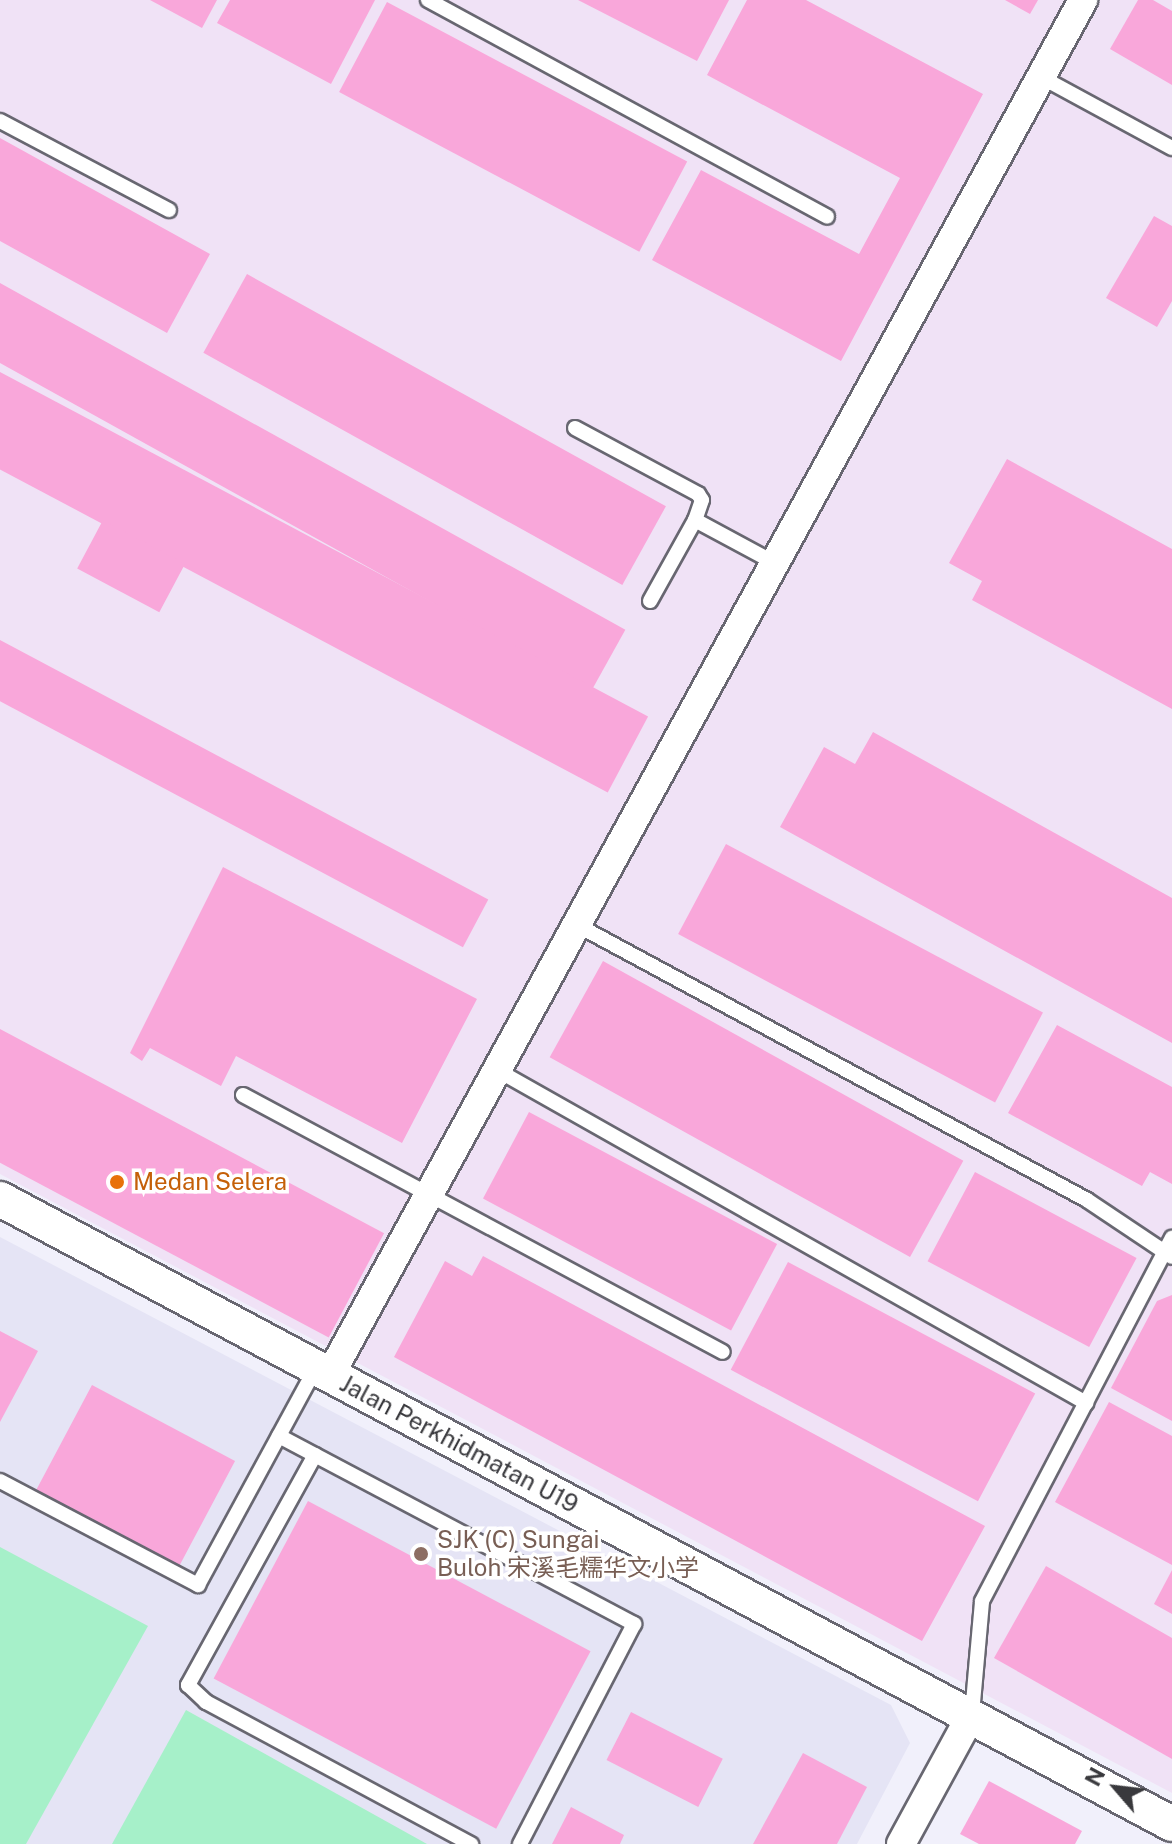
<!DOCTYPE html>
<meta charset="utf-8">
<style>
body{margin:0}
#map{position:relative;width:1172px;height:1844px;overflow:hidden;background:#f1f0fb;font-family:"Public Sans","Noto Sans SC",sans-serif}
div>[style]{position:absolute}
.built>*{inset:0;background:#e5e4f5}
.industrial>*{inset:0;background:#f0e2f6}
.green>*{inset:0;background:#a6f0c9}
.building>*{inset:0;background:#f9a7da;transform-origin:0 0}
.roads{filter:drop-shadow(2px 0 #686771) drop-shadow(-2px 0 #686771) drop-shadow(0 2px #686771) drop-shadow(0 -2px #686771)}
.service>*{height:14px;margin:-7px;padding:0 7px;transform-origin:7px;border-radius:7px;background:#fff}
.minor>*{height:28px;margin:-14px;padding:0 14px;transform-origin:14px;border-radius:14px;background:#fff}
.tertiary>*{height:34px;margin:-17px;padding:0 17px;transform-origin:17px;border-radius:17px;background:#fff}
.dots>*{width:22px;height:22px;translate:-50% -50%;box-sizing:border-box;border:4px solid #fff;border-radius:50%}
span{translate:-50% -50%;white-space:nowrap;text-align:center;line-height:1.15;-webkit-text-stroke:7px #fff;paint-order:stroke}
.food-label{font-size:24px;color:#c56008}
.left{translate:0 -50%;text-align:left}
.street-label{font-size:24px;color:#39393d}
.education-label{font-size:24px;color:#785e54}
.north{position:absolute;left:1076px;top:1748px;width:80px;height:80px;-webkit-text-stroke:6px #fff;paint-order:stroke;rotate:298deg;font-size:22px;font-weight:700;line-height:32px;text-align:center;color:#39393d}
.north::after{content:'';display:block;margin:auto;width:28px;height:36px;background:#39393d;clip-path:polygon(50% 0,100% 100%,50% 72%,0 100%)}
</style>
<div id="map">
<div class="built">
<i style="clip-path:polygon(0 1237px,891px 1705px,910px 1743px,857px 1844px,0 1844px)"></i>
</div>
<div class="industrial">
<i style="clip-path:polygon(0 0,1172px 0,1172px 1793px,0 1174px)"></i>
</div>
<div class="green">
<i style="clip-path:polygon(0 1547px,148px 1626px,26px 1844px,0 1844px)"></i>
<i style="clip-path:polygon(186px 1710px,427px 1844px,112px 1844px)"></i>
</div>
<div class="building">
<i style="clip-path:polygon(150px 0,217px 0,202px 28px)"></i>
<i style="clip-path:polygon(230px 0,375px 0,331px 84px,217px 23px)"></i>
<i style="clip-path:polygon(578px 0,729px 0,697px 61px)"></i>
<i style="clip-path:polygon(747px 0,806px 0,983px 94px,841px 361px,652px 260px,701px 170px,859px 254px,900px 178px,707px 75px)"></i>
<i style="clip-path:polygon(1005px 0,1038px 0,1030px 14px)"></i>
<i style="clip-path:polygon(1138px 0,1153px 0,1172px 11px,1172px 85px,1110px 49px)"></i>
<i style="left:387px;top:2px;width:340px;height:102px;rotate:28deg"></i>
<i style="clip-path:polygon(0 138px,210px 254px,167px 333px,0 241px)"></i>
<i style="clip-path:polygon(1154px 216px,1172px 226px,1172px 301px,1157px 327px,1106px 298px)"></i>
<i style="left:247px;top:274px;width:479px;height:90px;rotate:29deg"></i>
<i style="left:0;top:283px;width:715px;height:70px;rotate:29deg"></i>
<i style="left:0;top:372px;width:734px;height:86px;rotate:28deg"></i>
<i style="clip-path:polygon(1007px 459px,1172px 549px,1172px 709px,972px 600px,982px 581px,949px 563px)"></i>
<i style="left:103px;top:520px;width:93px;height:55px;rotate:28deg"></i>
<i style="left:0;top:640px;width:553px;height:54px;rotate:28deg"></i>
<i style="clip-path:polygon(873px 732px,1172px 898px,1172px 1043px,780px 827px,824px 747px,855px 764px)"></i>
<i style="left:726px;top:844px;width:359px;height:102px;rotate:28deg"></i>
<i style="clip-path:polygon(223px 867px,477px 999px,402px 1143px,236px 1056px,221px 1086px,150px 1048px,142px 1061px,130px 1053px)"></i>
<i style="left:603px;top:961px;width:412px;height:110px;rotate:29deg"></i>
<i style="clip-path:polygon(1057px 1025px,1172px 1087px,1172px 1184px,1150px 1172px,1142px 1186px,1008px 1113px)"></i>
<i style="left:0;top:1029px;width:435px;height:118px;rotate:28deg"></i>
<i style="left:529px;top:1112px;width:281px;height:98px;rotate:28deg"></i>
<i style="left:975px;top:1172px;width:183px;height:101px;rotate:28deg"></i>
<i style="clip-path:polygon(483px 1256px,985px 1526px,922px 1641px,394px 1357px,445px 1261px,472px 1276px)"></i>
<i style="left:788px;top:1262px;width:280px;height:122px;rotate:28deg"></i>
<i style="clip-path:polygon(1172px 1295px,1172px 1421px,1111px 1388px,1157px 1301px)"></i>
<i style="clip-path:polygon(0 1331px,38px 1351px,0 1422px)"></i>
<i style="left:92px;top:1385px;width:162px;height:120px;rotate:28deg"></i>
<i style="clip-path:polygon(1109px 1402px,1172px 1436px,1172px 1565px,1055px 1502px)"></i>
<i style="left:308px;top:1501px;width:320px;height:201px;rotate:28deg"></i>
<i style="clip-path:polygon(1046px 1566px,1172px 1638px,1172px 1759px,994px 1658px)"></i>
<i style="clip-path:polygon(1172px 1570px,1172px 1614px,1154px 1604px)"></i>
<i style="left:631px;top:1712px;width:103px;height:54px;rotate:27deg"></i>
<i style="clip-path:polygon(803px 1753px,867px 1787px,837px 1844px,753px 1844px)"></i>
<i style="clip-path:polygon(989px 1781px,1082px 1831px,1075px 1844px,979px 1844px,960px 1834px)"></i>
<i style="clip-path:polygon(571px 1807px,624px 1835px,620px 1844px,552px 1844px)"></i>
</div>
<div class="roads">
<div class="service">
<i style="left:428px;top:0;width:454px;rotate:28.5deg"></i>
<i style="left:1041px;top:77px;width:149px;rotate:28.5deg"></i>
<i style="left:0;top:121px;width:191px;rotate:27.8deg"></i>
<i style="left:575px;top:428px;width:140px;rotate:28.2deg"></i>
<i style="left:698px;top:494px;width:7px;rotate:56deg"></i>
<i style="left:702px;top:500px;width:21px;rotate:109deg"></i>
<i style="left:650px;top:601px;width:93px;rotate:-60.9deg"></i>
<i style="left:695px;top:520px;width:91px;rotate:28.3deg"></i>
<i style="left:577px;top:925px;width:579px;rotate:28.33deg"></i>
<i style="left:1087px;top:1200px;width:102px;rotate:33.8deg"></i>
<i style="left:497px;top:1070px;width:677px;rotate:29.48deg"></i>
<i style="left:243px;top:1095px;width:544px;rotate:28.17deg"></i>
<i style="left:279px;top:1436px;width:402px;rotate:27.9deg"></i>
<i style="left:634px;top:1624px;width:248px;rotate:117.4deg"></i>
<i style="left:315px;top:1455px;width:263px;rotate:118.9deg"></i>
<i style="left:188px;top:1685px;width:25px;rotate:43deg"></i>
<i style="left:206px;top:1702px;width:301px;rotate:28.2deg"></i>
<i style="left:0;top:1481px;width:224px;rotate:27.7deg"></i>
<i style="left:198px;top:1585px;width:247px;rotate:-61.5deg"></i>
<i style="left:972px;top:1714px;width:113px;rotate:-84.9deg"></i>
<i style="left:982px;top:1601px;width:410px;rotate:-62.4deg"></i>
</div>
<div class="minor">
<i style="left:330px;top:1375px;width:1568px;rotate:-61.29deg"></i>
<i style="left:901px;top:1844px;width:148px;rotate:-61.4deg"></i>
</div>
<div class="tertiary">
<i style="left:0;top:1199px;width:1328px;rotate:28.07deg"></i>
</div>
</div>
<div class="dots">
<i style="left:117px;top:1182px;background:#e8710a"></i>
<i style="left:421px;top:1554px;background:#8d6e63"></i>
</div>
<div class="food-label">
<span class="left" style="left:133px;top:1182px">Medan Selera</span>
</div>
<div class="street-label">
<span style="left:459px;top:1444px;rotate:28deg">Jalan Perkhidmatan U19</span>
</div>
<div class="education-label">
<span class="left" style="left:437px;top:1554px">SJK (C) Sungai<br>Buloh 宋溪毛糯华文小学</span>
</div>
<div class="north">N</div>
</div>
